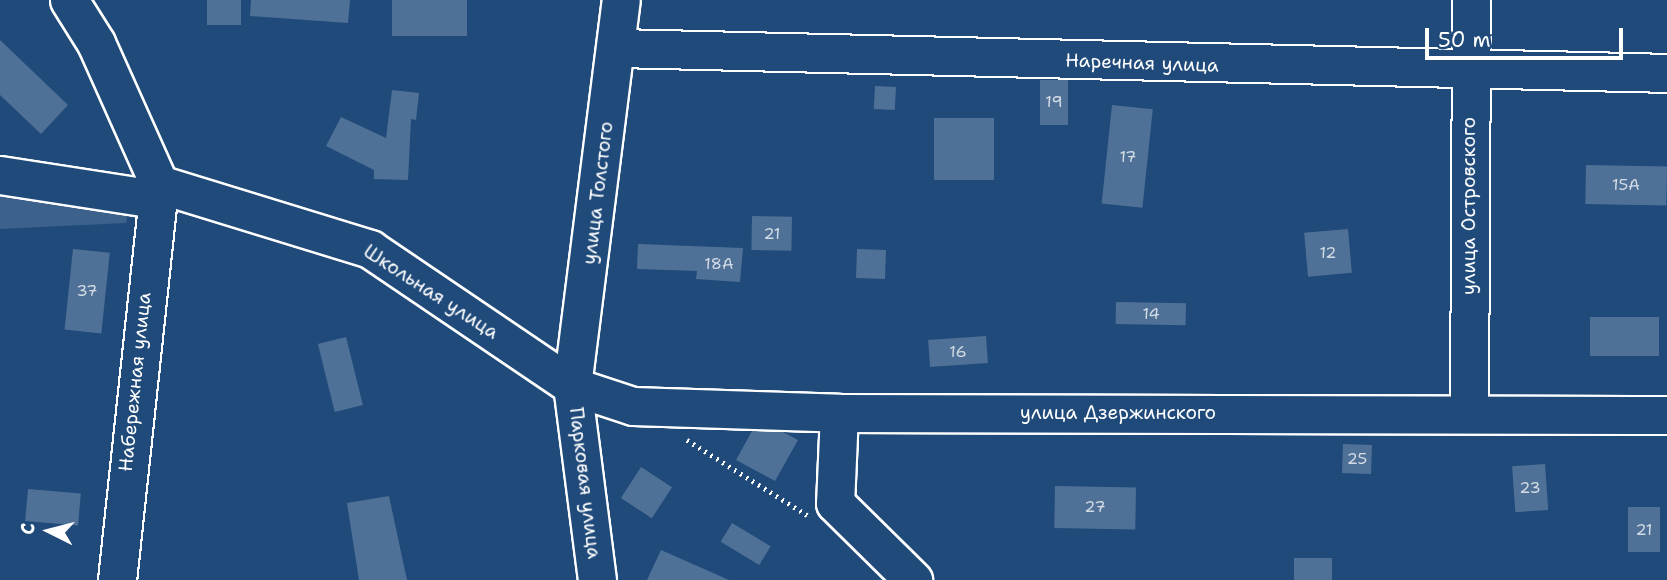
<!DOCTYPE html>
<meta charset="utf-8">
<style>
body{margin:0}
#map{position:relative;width:1667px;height:580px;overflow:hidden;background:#1f4a7a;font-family:"Shantell Sans",sans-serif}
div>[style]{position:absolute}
.green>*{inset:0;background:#3c618b}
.building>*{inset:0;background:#507197;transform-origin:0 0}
.path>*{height:4.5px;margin-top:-2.25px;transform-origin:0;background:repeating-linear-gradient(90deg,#fff 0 2px,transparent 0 7px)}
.roads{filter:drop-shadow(2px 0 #fff) drop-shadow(-2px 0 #fff) drop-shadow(0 2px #fff) drop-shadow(0 -2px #fff)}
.minor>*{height:37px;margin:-18.5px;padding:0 18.5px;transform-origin:18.5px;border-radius:18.5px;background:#1f4a7a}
span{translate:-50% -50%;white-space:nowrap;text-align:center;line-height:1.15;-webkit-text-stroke:7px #1f4a7a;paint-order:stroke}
.number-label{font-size:16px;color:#d3dce5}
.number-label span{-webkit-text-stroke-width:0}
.street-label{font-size:19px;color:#fff}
.north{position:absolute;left:14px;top:496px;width:70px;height:70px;-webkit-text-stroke:5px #1f4a7a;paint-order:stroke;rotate:276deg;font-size:19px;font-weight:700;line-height:28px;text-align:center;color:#fff}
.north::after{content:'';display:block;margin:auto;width:24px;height:32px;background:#fff;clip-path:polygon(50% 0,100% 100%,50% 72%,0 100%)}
.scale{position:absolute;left:1425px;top:28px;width:198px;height:32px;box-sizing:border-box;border:4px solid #fff;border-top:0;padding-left:9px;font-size:21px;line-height:24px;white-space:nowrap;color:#fff;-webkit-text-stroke:5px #1f4a7a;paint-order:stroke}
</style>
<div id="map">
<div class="green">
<i style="clip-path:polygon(0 195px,130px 202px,126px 223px,0 229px)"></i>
</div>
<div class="building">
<i style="left:207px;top:0;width:34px;height:25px"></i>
<i style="clip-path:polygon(251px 0,350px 0,348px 23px,250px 16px)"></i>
<i style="left:392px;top:0;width:75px;height:36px"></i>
<i style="clip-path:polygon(0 40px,68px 105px,41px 134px,0 95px)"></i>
<i style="left:1040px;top:80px;width:28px;height:45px"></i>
<i style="left:875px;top:86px;width:21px;height:23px;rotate:3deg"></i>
<i style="clip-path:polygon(392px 90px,419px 93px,416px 120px,411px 119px,408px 180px,374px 179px,374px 170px,326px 146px,341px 117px,386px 138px)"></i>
<i style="left:1112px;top:105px;width:41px;height:99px;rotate:6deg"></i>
<i style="left:934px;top:118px;width:60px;height:62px"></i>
<i style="left:1586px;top:165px;width:81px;height:39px;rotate:1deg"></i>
<i style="left:752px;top:216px;width:40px;height:34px;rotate:1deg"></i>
<i style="left:1348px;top:229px;width:44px;height:44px;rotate:85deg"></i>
<i style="clip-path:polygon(638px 244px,743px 248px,740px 282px,696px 279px,697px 271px,637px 269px)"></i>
<i style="left:73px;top:249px;width:37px;height:81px;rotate:6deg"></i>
<i style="left:857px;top:249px;width:29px;height:29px;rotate:2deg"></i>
<i style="left:1116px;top:302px;width:70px;height:22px;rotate:1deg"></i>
<i style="left:1590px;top:317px;width:69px;height:39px"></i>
<i style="left:986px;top:336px;width:27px;height:58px;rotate:86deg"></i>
<i style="left:346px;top:337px;width:70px;height:29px;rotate:76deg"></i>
<i style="clip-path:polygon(752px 431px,783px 432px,798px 440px,775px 481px,736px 460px)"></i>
<i style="left:1343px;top:444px;width:29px;height:29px;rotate:2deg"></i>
<i style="left:1545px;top:464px;width:46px;height:33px;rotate:86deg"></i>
<i style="left:641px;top:467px;width:37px;height:37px;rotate:33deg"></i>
<i style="left:1055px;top:486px;width:81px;height:42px;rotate:1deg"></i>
<i style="left:28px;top:489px;width:53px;height:32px;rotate:5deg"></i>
<i style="clip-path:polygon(389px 496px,407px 580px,359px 580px,347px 503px)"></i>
<i style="left:1628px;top:507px;width:32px;height:45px"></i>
<i style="left:732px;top:523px;width:45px;height:22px;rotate:31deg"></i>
<i style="clip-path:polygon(661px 550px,729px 580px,647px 580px)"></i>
<i style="left:1294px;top:558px;width:38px;height:22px"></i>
</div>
<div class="path">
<i style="left:687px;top:440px;width:142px;rotate:32deg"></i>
</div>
<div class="roads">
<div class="minor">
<i style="left:69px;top:0;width:51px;rotate:57.9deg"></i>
<i style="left:96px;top:43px;width:154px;rotate:65.9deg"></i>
<i style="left:617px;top:48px;width:1050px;rotate:1.36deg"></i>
<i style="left:0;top:175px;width:157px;rotate:8.8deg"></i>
<i style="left:159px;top:184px;width:221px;rotate:17.1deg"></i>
<i style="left:370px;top:249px;width:244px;rotate:34.1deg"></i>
<i style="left:572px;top:386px;width:64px;rotate:18.2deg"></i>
<i style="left:633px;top:406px;width:206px;rotate:1.9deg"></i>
<i style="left:839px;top:413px;width:828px;rotate:0.14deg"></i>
<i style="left:1469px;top:412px;width:412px;rotate:-89.7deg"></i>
<i style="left:839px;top:413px;width:90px;rotate:92.5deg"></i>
<i style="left:835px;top:503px;width:110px;rotate:44.6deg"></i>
<i style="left:117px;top:580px;width:398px;rotate:-83.9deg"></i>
<i style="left:597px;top:580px;width:196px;rotate:-97.3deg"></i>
<i style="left:572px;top:386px;width:389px;rotate:-82.8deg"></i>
</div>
</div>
<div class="number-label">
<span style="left:1054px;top:102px">19</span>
<span style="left:1128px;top:157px">17</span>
<span style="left:1626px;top:185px">15А</span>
<span style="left:772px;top:234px">21</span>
<span style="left:1328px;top:253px">12</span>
<span style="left:719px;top:264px">18А</span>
<span style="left:87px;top:291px">37</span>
<span style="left:1151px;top:314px">14</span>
<span style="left:958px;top:352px">16</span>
<span style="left:1357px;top:459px">25</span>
<span style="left:1530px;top:488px">23</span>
<span style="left:1095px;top:507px">27</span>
<span style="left:1644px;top:530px">21</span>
</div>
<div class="street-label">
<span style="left:1142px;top:63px;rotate:2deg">Наречная улица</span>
<span style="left:598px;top:193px;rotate:-83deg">улица Толстого</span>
<span style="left:1469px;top:206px;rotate:-90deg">улица Островского</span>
<span style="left:431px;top:292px;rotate:33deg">Школьная улица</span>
<span style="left:135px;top:382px;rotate:-84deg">Набережная улица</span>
<span style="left:1118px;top:413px">улица Дзержинского</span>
<span style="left:585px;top:483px;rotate:83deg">Парковая улица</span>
</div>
<div class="north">С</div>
<div class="scale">50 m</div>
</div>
